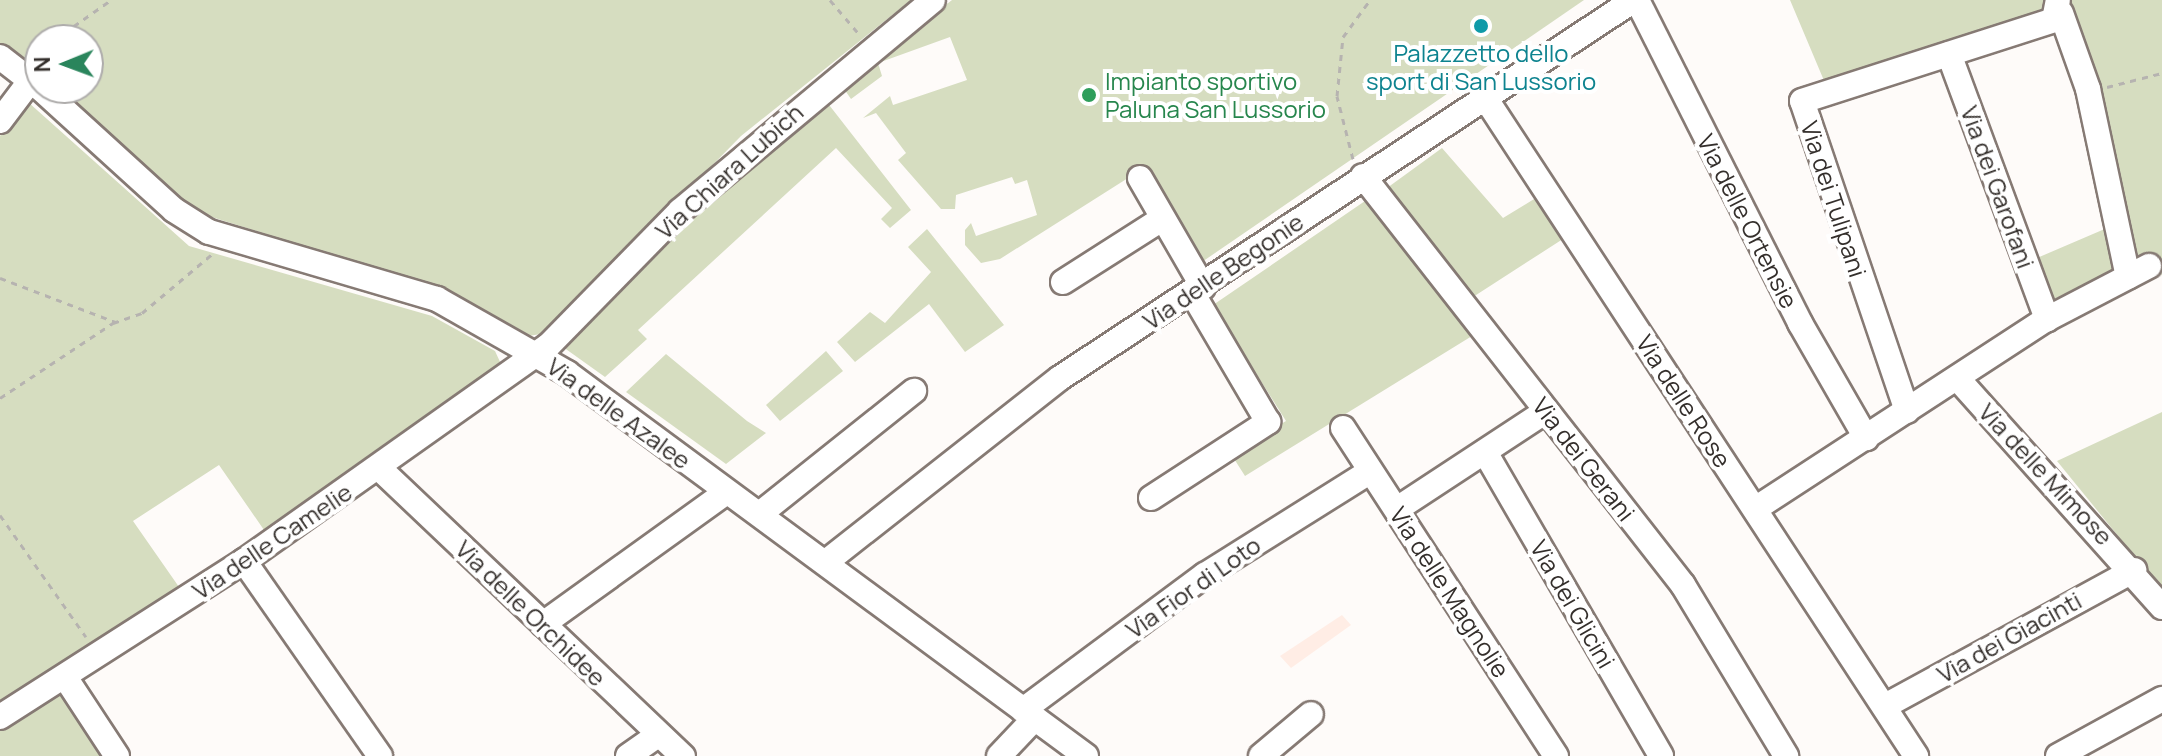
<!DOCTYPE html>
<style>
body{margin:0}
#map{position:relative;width:2162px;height:756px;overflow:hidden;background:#fefbf9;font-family:Manrope,sans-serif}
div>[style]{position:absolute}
.built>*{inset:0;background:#ffede5}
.green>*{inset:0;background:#d6ddc0}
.path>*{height:3px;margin-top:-1.5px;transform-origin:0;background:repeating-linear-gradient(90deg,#b6b3b0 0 6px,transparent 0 12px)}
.roads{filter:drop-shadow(2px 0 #867a74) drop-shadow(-2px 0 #867a74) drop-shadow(0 2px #867a74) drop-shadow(0 -2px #867a74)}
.minor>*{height:24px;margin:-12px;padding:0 12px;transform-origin:12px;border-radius:12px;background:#fff}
.dots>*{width:22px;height:22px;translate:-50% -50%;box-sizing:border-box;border:4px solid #fff;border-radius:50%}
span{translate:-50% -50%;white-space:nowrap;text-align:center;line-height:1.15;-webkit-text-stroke:8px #fff;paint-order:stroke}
.culture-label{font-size:24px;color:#0d838f}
.leisure-label{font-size:24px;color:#27864d}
.left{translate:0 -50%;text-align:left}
.street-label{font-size:24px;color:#342f2c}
.north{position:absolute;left:24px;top:24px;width:80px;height:80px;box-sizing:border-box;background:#fff;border:2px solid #aeacab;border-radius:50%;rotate:269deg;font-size:22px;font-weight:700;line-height:32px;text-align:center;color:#342f2c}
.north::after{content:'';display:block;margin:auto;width:28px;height:36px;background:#2a855c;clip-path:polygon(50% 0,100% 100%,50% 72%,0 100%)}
</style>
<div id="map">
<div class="built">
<i style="clip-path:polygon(1342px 615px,1351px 625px,1291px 668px,1280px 656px)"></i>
</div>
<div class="green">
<i style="clip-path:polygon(0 0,911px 0,741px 136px,548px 333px,528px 336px,450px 292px,199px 213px,56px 88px,88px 88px,88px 40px,40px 40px,40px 75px,0 43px)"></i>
<i style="clip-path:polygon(952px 0,1584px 0,1199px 264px,1128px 178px,1000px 259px,981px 263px,965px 245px,965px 230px,971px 223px,976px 236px,1037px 215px,1027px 180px,1015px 184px,1012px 177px,956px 195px,955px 209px,941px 209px,898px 160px,906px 153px,876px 113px,863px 118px,890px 96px,893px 105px,967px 80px,950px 37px,878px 63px,882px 76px,851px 99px,842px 86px)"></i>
<i style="clip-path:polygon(1790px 0,2162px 0,2162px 276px,2151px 253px,2054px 299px,2037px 258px,2107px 228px,2060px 26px,1825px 83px)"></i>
<i style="clip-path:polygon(826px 101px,911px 210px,890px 228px,881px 219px,892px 208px,836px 148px,638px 330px,647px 339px,605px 377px,563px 347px,704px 205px)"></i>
<i style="clip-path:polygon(28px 102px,189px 246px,432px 316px,495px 351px,501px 364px,264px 530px,219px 465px,133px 521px,179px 587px,0 702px,0 136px)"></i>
<i style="clip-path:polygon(1442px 148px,1503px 218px,1539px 196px,1566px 237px,1473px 297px,1387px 188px)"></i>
<i style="clip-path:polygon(1365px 201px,1472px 336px,1245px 476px,1231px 454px,1286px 421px,1213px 305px)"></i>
<i style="clip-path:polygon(927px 229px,1004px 325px,965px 352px,929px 304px,855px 362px,837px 342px,870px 312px,885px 323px,931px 272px,908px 247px)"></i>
<i style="clip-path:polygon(826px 351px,843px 371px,780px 421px,766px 405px)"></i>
<i style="clip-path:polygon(666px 354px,747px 421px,766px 433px,726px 464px,626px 392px)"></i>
<i style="clip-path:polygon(2162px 412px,2162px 590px,2057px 461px)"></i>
<i style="clip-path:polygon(64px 692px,103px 756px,0 756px,0 728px)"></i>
</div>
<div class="path">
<i style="left:830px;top:0;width:45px;rotate:49.5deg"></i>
<i style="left:54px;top:40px;width:70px;rotate:-35.1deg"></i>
<i style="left:34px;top:58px;width:10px;rotate:-53deg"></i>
<i style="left:2107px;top:87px;width:57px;rotate:-14.3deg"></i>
<i style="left:1353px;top:159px;width:65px;rotate:-104.3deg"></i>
<i style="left:1337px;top:96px;width:59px;rotate:-84.2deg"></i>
<i style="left:1343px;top:37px;width:46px;rotate:-53.9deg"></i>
<i style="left:0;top:278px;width:124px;rotate:20.8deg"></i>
<i style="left:0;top:398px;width:136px;rotate:-33.6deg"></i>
<i style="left:113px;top:323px;width:31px;rotate:-19deg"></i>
<i style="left:142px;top:313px;width:92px;rotate:-40.1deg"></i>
<i style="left:0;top:515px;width:149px;rotate:54.8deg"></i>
</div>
<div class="roads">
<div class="minor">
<i style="left:1637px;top:0;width:362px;rotate:63.2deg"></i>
<i style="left:1800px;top:323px;width:133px;rotate:60.1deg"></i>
<i style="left:2061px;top:13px;width:81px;rotate:70.4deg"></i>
<i style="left:2088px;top:89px;width:192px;rotate:78deg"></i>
<i style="left:1949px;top:54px;width:283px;rotate:69.7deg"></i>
<i style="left:0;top:57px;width:51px;rotate:37.8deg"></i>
<i style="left:40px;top:88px;width:181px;rotate:42.3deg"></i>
<i style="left:174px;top:210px;width:41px;rotate:32.2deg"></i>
<i style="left:209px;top:232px;width:238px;rotate:16.4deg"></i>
<i style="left:437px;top:299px;width:150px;rotate:29.6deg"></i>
<i style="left:567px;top:373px;width:645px;rotate:36.43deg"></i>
<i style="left:1484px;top:96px;width:789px;rotate:56.79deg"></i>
<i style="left:0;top:121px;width:51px;rotate:-52.9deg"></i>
<i style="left:1363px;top:176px;width:519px;rotate:51.96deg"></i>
<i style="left:1683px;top:585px;width:200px;rotate:58.9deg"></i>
<i style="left:1140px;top:178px;width:126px;rotate:60deg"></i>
<i style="left:1063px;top:282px;width:117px;rotate:-32.5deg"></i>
<i style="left:1958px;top:379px;width:306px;rotate:48.2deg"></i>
<i style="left:1907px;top:411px;width:327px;rotate:-108.7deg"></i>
<i style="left:1802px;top:101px;width:265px;rotate:-17.8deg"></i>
<i style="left:2054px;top:20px;width:20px;rotate:-79deg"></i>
<i style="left:1343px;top:428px;width:391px;rotate:57deg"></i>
<i style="left:1485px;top:452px;width:351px;rotate:59.9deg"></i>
<i style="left:379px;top:468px;width:419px;rotate:43.5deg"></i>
<i style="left:1151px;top:498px;width:140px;rotate:-33deg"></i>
<i style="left:1268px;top:422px;width:148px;rotate:-120.4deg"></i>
<i style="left:1397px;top:509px;width:178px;rotate:-33.3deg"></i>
<i style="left:1755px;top:509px;width:348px;rotate:-33.1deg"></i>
<i style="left:2047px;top:319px;width:115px;rotate:-27.5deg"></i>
<i style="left:761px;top:513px;width:196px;rotate:-38.6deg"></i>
<i style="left:244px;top:561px;width:238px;rotate:55.1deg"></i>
<i style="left:826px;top:562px;width:298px;rotate:-38.2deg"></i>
<i style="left:1060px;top:378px;width:687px;rotate:-33.37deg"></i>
<i style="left:543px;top:624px;width:226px;rotate:-35.7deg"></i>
<i style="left:67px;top:680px;width:91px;rotate:56.7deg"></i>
<i style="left:1885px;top:706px;width:284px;rotate:-28.6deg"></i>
<i style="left:1023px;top:710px;width:227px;rotate:-36.6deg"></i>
<i style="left:1205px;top:575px;width:194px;rotate:-32.1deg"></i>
<i style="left:0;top:717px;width:290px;rotate:-32.6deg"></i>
<i style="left:244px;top:561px;width:372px;rotate:-35.3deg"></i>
<i style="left:548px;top:346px;width:189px;rotate:-45.6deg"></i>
<i style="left:680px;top:211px;width:329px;rotate:-39.8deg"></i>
<i style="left:628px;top:756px;width:37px;rotate:-35deg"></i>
<i style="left:999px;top:756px;width:52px;rotate:-46.5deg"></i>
<i style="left:1261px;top:756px;width:65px;rotate:-40deg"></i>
<i style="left:2058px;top:756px;width:119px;rotate:-28.7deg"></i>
</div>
</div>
<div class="dots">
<i style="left:1481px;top:26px;background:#0f9aa8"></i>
<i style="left:1089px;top:95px;background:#2e9e5b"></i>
</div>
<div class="culture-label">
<span style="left:1481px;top:67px">Palazzetto dello<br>sport di San Lussorio</span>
</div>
<div class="leisure-label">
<span class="left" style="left:1105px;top:95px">Impianto sportivo<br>Paluna San Lussorio</span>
</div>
<div class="street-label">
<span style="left:729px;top:171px;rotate:-42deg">Via Chiara Lubich</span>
<span style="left:1998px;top:187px;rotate:70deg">Via dei Garofani</span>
<span style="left:1834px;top:199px;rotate:72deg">Via dei Tulipani</span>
<span style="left:1748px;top:221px;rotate:63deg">Via delle Ortensie</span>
<span style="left:1223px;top:271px;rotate:-34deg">Via delle Begonie</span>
<span style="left:1684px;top:401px;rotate:57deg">Via delle Rose</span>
<span style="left:619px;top:413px;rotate:36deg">Via delle Azalee</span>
<span style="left:1584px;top:459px;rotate:52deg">Via dei Gerani</span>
<span style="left:2046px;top:474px;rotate:47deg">Via delle Mimose</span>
<span style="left:272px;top:541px;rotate:-34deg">Via delle Camelie</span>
<span style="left:1193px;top:587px;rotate:-35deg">Via Fior di Loto</span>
<span style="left:1450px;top:592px;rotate:57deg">Via delle Magnolie</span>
<span style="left:1573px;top:604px;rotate:60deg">Via dei Glicini</span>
<span style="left:531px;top:613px;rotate:44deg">Via delle Orchidee</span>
<span style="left:2009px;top:637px;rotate:-29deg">Via dei Giacinti</span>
</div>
<div class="north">N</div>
</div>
